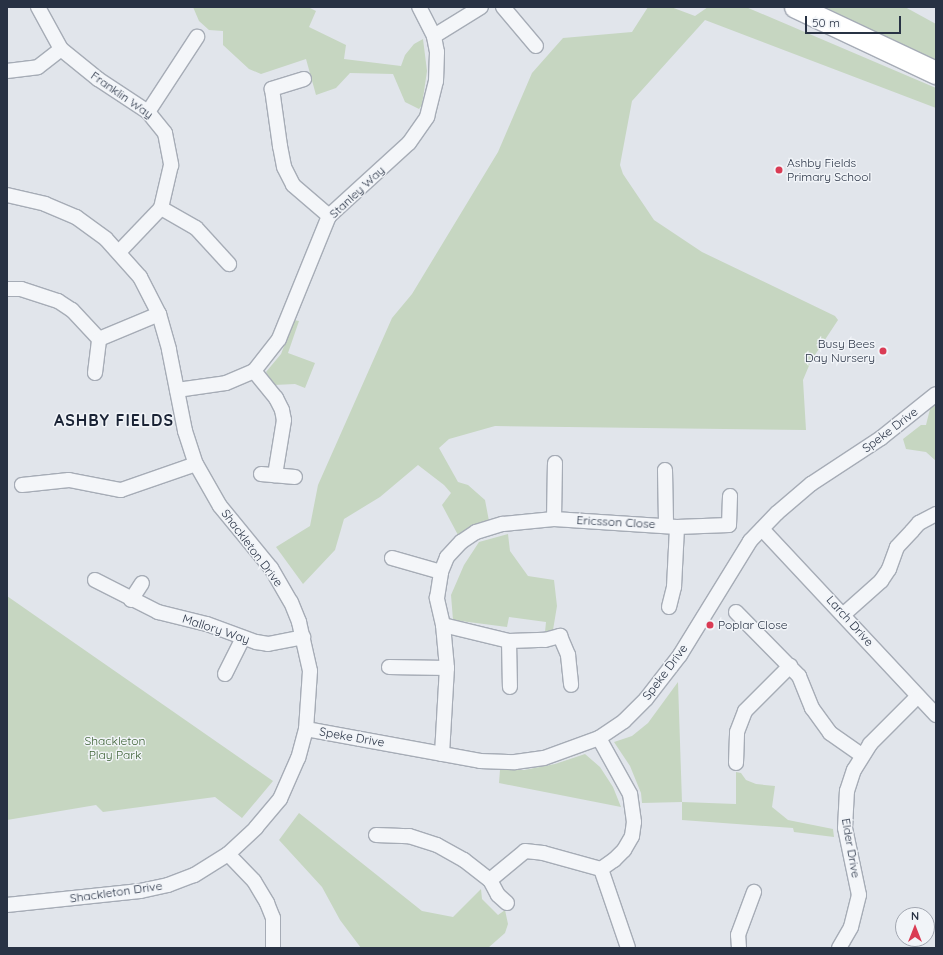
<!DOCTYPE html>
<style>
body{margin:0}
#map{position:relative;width:943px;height:955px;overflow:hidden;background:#e1e5eb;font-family:Quicksand,sans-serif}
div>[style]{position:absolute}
.green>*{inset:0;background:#c6d6c1}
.roads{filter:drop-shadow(1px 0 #a6acb6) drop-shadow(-1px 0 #a6acb6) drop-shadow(0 1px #a6acb6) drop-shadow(0 -1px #a6acb6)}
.street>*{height:14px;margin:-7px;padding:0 7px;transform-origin:7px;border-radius:7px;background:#f4f6f9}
.primary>*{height:22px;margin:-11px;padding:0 11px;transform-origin:11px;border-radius:11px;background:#fff}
.dots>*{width:11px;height:11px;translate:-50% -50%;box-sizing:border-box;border:2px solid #f1f4f8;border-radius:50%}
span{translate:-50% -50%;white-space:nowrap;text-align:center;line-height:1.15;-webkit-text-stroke:3px #f1f4f8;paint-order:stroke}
.street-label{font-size:12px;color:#283244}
.poi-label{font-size:12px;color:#283244}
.left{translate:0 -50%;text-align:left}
.right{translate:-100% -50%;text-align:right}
.park-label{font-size:12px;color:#3c6134}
.district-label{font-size:16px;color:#1a2335;font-weight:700;letter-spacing:1px}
.frame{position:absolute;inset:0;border:8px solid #283244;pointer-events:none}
.north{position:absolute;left:895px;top:907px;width:40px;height:40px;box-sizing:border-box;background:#f1f4f8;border:1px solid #a1a6b0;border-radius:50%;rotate:0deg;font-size:11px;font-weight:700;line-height:16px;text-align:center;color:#283244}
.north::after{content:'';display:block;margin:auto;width:14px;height:18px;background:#da3b54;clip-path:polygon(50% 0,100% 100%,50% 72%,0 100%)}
.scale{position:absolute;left:805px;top:16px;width:96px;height:18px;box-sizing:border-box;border:2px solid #283244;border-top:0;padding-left:5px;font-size:12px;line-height:14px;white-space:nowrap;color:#283244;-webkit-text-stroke:3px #f1f4f8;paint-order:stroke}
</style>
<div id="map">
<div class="green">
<i style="clip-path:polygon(193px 7px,308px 7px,316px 11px,309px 27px,346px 45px,344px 59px,401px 66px,405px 55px,414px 44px,423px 39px,427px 71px,422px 105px,419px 109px,405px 102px,393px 74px,350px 73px,336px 88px,316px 95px,306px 59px,261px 74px,249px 69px,223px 45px,223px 31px,209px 30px,199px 21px)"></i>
<i style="clip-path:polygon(648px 7px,671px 7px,695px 16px,708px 7px,746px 7px,936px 88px,936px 108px,705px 20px,632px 101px,620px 165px,623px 174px,654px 220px,702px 252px,835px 316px,838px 320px,811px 361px,803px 380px,806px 430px,495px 426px,449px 439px,439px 448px,458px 482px,468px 485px,485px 500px,489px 521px,468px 529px,458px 535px,442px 505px,451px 493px,444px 485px,418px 465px,380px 497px,344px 519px,335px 550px,303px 584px,276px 547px,310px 526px,318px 485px,392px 318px,412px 294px,498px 152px,532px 73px,563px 38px,632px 32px)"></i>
<i style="clip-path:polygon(825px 7px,905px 7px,936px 24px,936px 63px)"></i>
<i style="clip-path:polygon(294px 320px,299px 321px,288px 353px,315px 363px,305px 388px,295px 384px,274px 385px,266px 372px,281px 354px)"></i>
<i style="clip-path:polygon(936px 402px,936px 461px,926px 452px,906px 449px,903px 439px,921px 425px,926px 425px,930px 409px)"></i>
<i style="clip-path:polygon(508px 534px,510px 551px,528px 576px,554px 580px,557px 606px,553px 630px,545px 632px,546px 622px,509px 617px,507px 627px,453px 620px,451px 595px,464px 565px,479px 542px)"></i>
<i style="clip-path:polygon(7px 596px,40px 619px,273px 781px,242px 818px,215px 797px,103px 812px,96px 805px,7px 820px)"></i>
<i style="clip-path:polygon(678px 682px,682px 802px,736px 804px,736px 772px,741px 773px,746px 780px,756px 784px,775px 786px,772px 807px,788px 820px,833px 829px,834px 837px,794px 832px,793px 828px,682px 820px,682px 802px,642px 803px,641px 793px,630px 766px,614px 742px,632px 736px,648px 723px)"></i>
<i style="clip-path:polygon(585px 754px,600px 767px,613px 787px,621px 807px,499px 783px,500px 770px,524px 770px,555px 764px)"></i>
<i style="clip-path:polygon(299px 813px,422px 911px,453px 917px,481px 889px,482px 899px,498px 915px,505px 910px,508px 924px,505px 933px,488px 948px,361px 948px,340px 920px,322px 887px,279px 840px)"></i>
</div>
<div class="roads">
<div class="street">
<i style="left:38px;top:7px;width:48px;rotate:61.3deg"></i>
<i style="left:61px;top:49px;width:48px;rotate:39deg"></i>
<i style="left:98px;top:79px;width:60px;rotate:33.4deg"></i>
<i style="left:148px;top:112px;width:27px;rotate:51deg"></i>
<i style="left:165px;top:133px;width:33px;rotate:79deg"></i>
<i style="left:171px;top:165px;width:44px;rotate:103.1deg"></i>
<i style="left:161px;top:208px;width:61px;rotate:133.7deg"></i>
<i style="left:503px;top:7px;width:51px;rotate:49.8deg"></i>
<i style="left:434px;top:36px;width:55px;rotate:-31.7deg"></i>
<i style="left:7px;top:71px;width:31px;rotate:-7deg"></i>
<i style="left:38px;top:67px;width:29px;rotate:-38deg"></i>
<i style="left:304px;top:79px;width:34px;rotate:163deg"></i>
<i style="left:272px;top:89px;width:58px;rotate:82deg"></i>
<i style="left:280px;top:146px;width:21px;rotate:79deg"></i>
<i style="left:284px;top:167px;width:20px;rotate:63deg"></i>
<i style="left:293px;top:185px;width:48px;rotate:40.7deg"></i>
<i style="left:148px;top:112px;width:90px;rotate:-56.8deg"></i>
<i style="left:7px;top:195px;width:39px;rotate:13deg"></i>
<i style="left:45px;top:204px;width:34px;rotate:23deg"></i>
<i style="left:76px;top:217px;width:37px;rotate:36deg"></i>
<i style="left:106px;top:239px;width:51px;rotate:48.2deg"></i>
<i style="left:140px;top:277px;width:42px;rotate:62.8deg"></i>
<i style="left:159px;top:314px;width:37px;rotate:74deg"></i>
<i style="left:169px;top:350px;width:83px;rotate:78.8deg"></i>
<i style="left:185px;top:431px;width:35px;rotate:72deg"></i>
<i style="left:196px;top:464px;width:48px;rotate:60.3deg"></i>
<i style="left:220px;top:506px;width:80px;rotate:50.6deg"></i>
<i style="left:271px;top:568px;width:39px;rotate:60deg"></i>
<i style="left:291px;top:602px;width:22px;rotate:68deg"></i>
<i style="left:299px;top:622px;width:50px;rotate:77.3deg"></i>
<i style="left:310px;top:671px;width:58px;rotate:93.9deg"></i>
<i style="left:306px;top:729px;width:30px;rotate:105deg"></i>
<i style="left:298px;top:758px;width:45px;rotate:113.7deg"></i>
<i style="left:280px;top:799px;width:38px;rotate:130deg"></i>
<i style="left:256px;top:828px;width:38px;rotate:137deg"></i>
<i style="left:228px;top:854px;width:40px;rotate:148deg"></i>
<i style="left:194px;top:875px;width:28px;rotate:159deg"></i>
<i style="left:168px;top:885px;width:29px;rotate:168deg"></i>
<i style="left:140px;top:891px;width:134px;rotate:174deg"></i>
<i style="left:161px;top:208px;width:40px;rotate:29.7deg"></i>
<i style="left:196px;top:228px;width:49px;rotate:47.5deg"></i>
<i style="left:7px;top:289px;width:14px"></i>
<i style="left:21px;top:289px;width:39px;rotate:18deg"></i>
<i style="left:58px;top:301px;width:17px;rotate:33deg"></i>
<i style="left:72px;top:310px;width:40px;rotate:47deg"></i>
<i style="left:99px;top:339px;width:65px;rotate:-22.6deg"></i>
<i style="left:254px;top:371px;width:35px;rotate:51deg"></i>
<i style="left:276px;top:398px;width:13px;rotate:63deg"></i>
<i style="left:282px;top:410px;width:10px;rotate:79deg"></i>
<i style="left:284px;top:420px;width:56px;rotate:99.3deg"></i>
<i style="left:95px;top:373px;width:34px;rotate:-83deg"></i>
<i style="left:177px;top:390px;width:49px;rotate:-8.1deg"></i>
<i style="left:226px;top:383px;width:30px;rotate:-23deg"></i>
<i style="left:254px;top:371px;width:41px;rotate:-52deg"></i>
<i style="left:279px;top:339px;width:133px;rotate:-67.9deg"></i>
<i style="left:329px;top:216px;width:108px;rotate:-42.4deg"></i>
<i style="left:409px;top:143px;width:32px;rotate:-55deg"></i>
<i style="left:427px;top:117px;width:37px;rotate:-76deg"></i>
<i style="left:436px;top:81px;width:29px;rotate:-88deg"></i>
<i style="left:437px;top:52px;width:16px;rotate:-101deg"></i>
<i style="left:434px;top:36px;width:33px;rotate:-117deg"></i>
<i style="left:665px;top:470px;width:54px;rotate:88.9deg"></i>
<i style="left:261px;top:474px;width:34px;rotate:5deg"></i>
<i style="left:22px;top:485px;width:47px;rotate:-6.1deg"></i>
<i style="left:69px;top:480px;width:53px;rotate:10.9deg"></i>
<i style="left:121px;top:490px;width:79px;rotate:-19.1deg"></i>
<i style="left:554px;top:519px;width:56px;rotate:-89deg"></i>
<i style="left:762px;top:529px;width:255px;rotate:46.9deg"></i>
<i style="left:392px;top:558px;width:51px;rotate:15.9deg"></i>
<i style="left:95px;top:580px;width:71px;rotate:26.9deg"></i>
<i style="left:158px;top:612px;width:50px;rotate:13.8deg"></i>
<i style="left:207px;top:624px;width:52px;rotate:20.2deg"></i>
<i style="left:256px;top:642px;width:12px;rotate:9deg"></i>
<i style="left:268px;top:644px;width:36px;rotate:-11deg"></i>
<i style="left:131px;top:600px;width:20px;rotate:-57deg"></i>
<i style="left:669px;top:607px;width:21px;rotate:-76deg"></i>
<i style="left:674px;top:587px;width:60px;rotate:-87.1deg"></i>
<i style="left:736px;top:612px;width:90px;rotate:45.5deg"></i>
<i style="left:799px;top:676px;width:35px;rotate:68deg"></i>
<i style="left:812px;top:708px;width:31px;rotate:54deg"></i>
<i style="left:830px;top:733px;width:38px;rotate:35deg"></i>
<i style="left:844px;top:614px;width:50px;rotate:-41.7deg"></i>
<i style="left:881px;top:581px;width:14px;rotate:-56deg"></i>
<i style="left:889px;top:569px;width:23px;rotate:-70deg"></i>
<i style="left:897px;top:547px;width:22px;rotate:-47deg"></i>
<i style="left:912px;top:531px;width:11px;rotate:-49deg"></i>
<i style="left:919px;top:523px;width:19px;rotate:-28deg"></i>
<i style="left:443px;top:625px;width:68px;rotate:13.6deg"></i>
<i style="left:509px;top:641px;width:36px;rotate:-2deg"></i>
<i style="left:545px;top:640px;width:16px;rotate:-15deg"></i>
<i style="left:560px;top:636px;width:21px;rotate:67deg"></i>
<i style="left:568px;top:655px;width:30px;rotate:84deg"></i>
<i style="left:509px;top:641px;width:46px;rotate:88.8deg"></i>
<i style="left:389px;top:667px;width:58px;rotate:1deg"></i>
<i style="left:225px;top:674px;width:40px;rotate:-63.4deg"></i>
<i style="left:306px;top:729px;width:177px;rotate:10.4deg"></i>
<i style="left:480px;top:761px;width:35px;rotate:2deg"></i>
<i style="left:515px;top:762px;width:29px;rotate:-8deg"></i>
<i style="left:544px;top:758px;width:59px;rotate:-20deg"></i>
<i style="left:599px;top:738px;width:30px;rotate:-34deg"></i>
<i style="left:624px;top:721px;width:31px;rotate:-45deg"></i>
<i style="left:646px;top:699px;width:56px;rotate:-52.3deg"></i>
<i style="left:680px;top:655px;width:134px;rotate:-58.4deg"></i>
<i style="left:750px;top:541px;width:39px;rotate:-46deg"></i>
<i style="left:777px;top:513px;width:45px;rotate:-40.5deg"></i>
<i style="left:811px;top:484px;width:84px;rotate:-33.3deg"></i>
<i style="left:881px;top:438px;width:70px;rotate:-38.7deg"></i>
<i style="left:442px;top:754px;width:86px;rotate:-86.7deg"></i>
<i style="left:447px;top:668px;width:43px;rotate:-95.3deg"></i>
<i style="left:443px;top:625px;width:28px;rotate:-103deg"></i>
<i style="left:437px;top:598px;width:26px;rotate:-81deg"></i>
<i style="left:441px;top:572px;width:16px;rotate:-68deg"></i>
<i style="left:447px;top:557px;width:21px;rotate:-47deg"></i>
<i style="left:461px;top:542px;width:18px;rotate:-34deg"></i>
<i style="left:476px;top:532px;width:28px;rotate:-17deg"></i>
<i style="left:503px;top:524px;width:51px;rotate:-5.6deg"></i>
<i style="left:554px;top:519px;width:123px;rotate:3.7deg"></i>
<i style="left:677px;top:527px;width:52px;rotate:-2.2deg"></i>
<i style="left:729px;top:525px;width:29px;rotate:-88deg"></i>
<i style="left:736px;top:763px;width:31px;rotate:-88deg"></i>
<i style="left:737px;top:732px;width:22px;rotate:-69deg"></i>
<i style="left:745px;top:711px;width:64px;rotate:-45deg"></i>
<i style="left:376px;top:835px;width:33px;rotate:2deg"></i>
<i style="left:409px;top:836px;width:29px;rotate:18deg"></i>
<i style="left:437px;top:845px;width:31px;rotate:29deg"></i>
<i style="left:464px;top:860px;width:33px;rotate:38deg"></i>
<i style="left:490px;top:880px;width:17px;rotate:62deg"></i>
<i style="left:498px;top:895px;width:12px;rotate:42deg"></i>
<i style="left:228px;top:854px;width:37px;rotate:46deg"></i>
<i style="left:254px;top:881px;width:26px;rotate:59deg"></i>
<i style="left:267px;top:903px;width:16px;rotate:68deg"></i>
<i style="left:273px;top:918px;width:30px;rotate:90deg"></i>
<i style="left:601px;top:869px;width:83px;rotate:71.1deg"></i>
<i style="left:490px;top:880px;width:45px;rotate:-39.6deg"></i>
<i style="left:525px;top:851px;width:18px;rotate:6deg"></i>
<i style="left:543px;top:853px;width:60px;rotate:15.4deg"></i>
<i style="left:601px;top:869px;width:16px;rotate:-35deg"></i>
<i style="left:614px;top:860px;width:14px;rotate:-45deg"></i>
<i style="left:624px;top:850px;width:16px;rotate:-60deg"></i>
<i style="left:632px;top:836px;width:14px;rotate:-82deg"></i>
<i style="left:634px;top:822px;width:28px;rotate:-98deg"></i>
<i style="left:630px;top:794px;width:64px;rotate:-119deg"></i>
<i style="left:739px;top:948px;width:13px;rotate:-94deg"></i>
<i style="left:738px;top:935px;width:46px;rotate:-69.6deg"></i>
<i style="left:839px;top:948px;width:24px;rotate:-60deg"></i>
<i style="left:851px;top:927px;width:33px;rotate:-76deg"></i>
<i style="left:859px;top:895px;width:68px;rotate:-101.8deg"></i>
<i style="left:845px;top:828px;width:37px;rotate:-87deg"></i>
<i style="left:847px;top:791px;width:22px;rotate:-72deg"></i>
<i style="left:854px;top:770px;width:31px;rotate:-58deg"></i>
<i style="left:870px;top:744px;width:66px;rotate:-45deg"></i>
</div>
<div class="primary">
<i style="left:796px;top:7px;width:155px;rotate:25.2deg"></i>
</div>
</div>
<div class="dots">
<i style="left:779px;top:170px;background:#da3b54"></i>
<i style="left:883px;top:351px;background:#da3b54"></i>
<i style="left:710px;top:625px;background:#da3b54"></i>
</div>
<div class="street-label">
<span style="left:122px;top:95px;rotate:35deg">Franklin Way</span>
<span style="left:357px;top:192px;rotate:-43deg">Stanley Way</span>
<span style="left:890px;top:430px;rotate:-37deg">Speke Drive</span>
<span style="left:616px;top:522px;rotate:3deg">Ericsson Close</span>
<span style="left:252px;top:548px;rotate:53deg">Shackleton Drive</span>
<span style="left:850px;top:621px;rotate:48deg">Larch Drive</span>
<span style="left:216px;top:629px;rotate:18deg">Mallory Way</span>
<span style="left:665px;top:672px;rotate:-53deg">Speke Drive</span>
<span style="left:352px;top:737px;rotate:10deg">Speke Drive</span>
<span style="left:851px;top:848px;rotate:80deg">Elder Drive</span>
<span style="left:116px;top:892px;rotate:-8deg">Shackleton Drive</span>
</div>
<div class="poi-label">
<span class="left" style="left:787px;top:170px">Ashby Fields<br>Primary School</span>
<span class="right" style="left:875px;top:351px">Busy Bees<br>Day Nursery</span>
<span class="left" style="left:718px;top:625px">Poplar Close</span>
</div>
<div class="park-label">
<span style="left:115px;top:748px">Shackleton<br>Play Park</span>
</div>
<div class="district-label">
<span style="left:114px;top:420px">ASHBY FIELDS</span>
</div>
<div class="frame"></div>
<div class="north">N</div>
<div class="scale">50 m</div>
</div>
